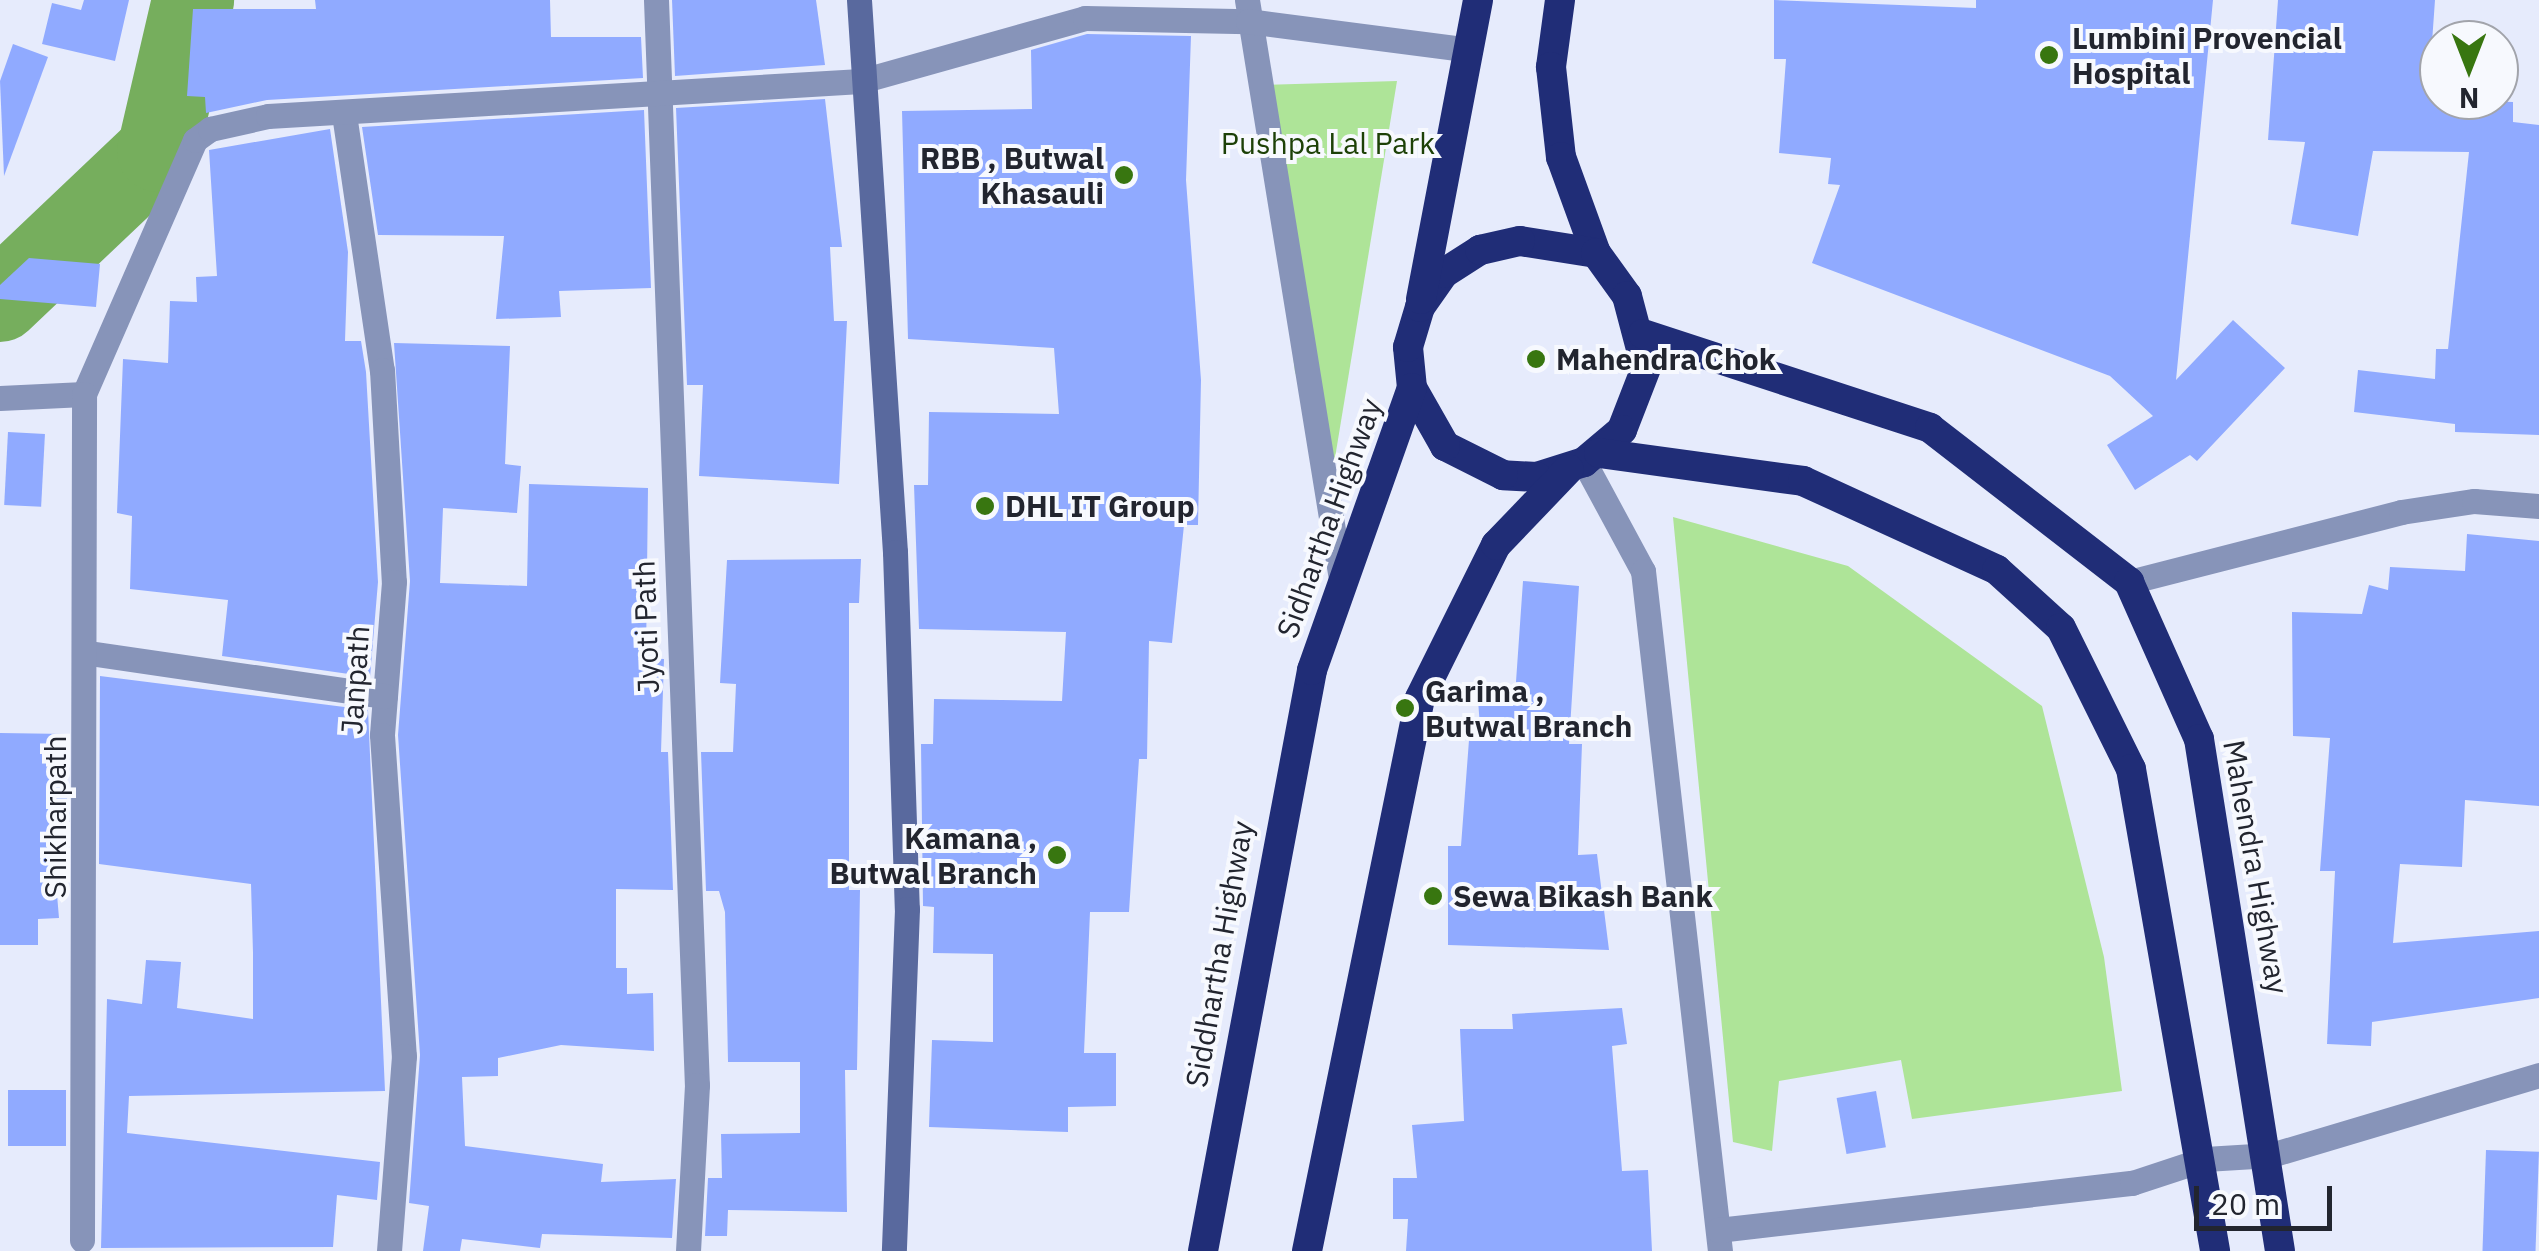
<!DOCTYPE html>
<style>
body{margin:0}
#map{position:relative;width:2539px;height:1251px;overflow:hidden;background:#e6ebfc;font-family:"IBM Plex Sans",sans-serif}
div>[style]{position:absolute}
.green>*{inset:0;background:#aee498}
.river>*{height:82px;margin:-41px;padding:0 41px;transform-origin:41px;border-radius:41px;background:#76ae5d}
.building>*{inset:0;background:#90aaff;transform-origin:0 0}
.street>*{height:25px;margin:-12.5px;padding:0 12.5px;transform-origin:12.5px;border-radius:12.5px;background:#8794b9}
.secondary>*{height:25px;margin:-12.5px;padding:0 12.5px;transform-origin:12.5px;border-radius:12.5px;background:#59699e}
.highway>*{height:30px;margin:-15px;padding:0 15px;transform-origin:15px;border-radius:15px;background:#202d77}
.dots>*{width:28px;height:28px;translate:-50% -50%;box-sizing:border-box;border:5px solid #f7f9fe;border-radius:50%}
span{translate:-50% -50%;white-space:nowrap;text-align:center;line-height:1.15;-webkit-text-stroke:8px #f7f9fe;paint-order:stroke}
.poi-label{font-size:30px;color:#22252f;font-weight:700}
.left{translate:0 -50%;text-align:left}
.right{translate:-100% -50%;text-align:right}
.park-label{font-size:30px;color:#1d4107}
.street-label{font-size:30px;color:#22252f}
.north{position:absolute;left:2419px;top:20px;width:100px;height:100px;box-sizing:border-box;background:#f7f9fe;border:2px solid #a2a4ab;border-radius:50%;rotate:180deg;font-size:28px;font-weight:700;line-height:40px;text-align:center;color:#22252f}
.north::after{content:'';display:block;margin:auto;width:35px;height:45px;background:#387610;clip-path:polygon(50% 0,100% 100%,50% 72%,0 100%)}
.scale{position:absolute;left:2194px;top:1186px;width:138px;height:45px;box-sizing:border-box;border:5px solid #22252f;border-top:0;padding-left:12px;font-size:30px;line-height:35px;white-space:nowrap;color:#22252f;-webkit-text-stroke:8px #f7f9fe;paint-order:stroke}
</style>
<div id="map">
<div class="green">
<i style="clip-path:polygon(1397px 81px,1333px 470px,1295px 372px,1262px 85px)"></i>
<i style="clip-path:polygon(1673px 517px,1848px 566px,2042px 706px,2104px 957px,2122px 1091px,1912px 1119px,1901px 1060px,1779px 1081px,1772px 1151px,1733px 1142px)"></i>
</div>
<div class="river">
<i style="left:0;top:301px;width:218px;rotate:-43.5deg"></i>
<i style="left:158px;top:151px;width:155px;rotate:-76.9deg"></i>
</div>
<div class="building">
<i style="clip-path:polygon(84px 0,129px 0,115px 61px,42px 44px,52px 3px,81px 10px)"></i>
<i style="clip-path:polygon(315px 0,550px 0,551px 37px,641px 37px,643px 78px,267px 100px,206px 113px,205px 97px,187px 96px,193px 9px,316px 9px)"></i>
<i style="clip-path:polygon(672px 0,816px 0,825px 65px,675px 76px)"></i>
<i style="clip-path:polygon(1774px 0,1976px 8px,1976px 0,2213px 0,2176px 380px,2233px 320px,2285px 368px,2197px 461px,2190px 455px,2135px 490px,2107px 445px,2153px 416px,2110px 376px,1812px 263px,1840px 185px,1828px 184px,1831px 158px,1779px 153px,1786px 59px,1774px 59px)"></i>
<i style="clip-path:polygon(2278px 0,2435px 0,2428px 99px,2513px 102px,2513px 122px,2539px 125px,2539px 435px,2455px 432px,2455px 424px,2354px 412px,2358px 370px,2435px 379px,2436px 349px,2448px 349px,2469px 152px,2373px 151px,2358px 236px,2291px 224px,2305px 142px,2268px 140px)"></i>
<i style="clip-path:polygon(1087px 34px,1191px 36px,1186px 180px,1201px 380px,1198px 525px,1184px 525px,1172px 643px,1149px 641px,1147px 759px,1139px 759px,1129px 912px,1090px 912px,1084px 1053px,1116px 1053px,1116px 1106px,1068px 1107px,1068px 1132px,929px 1127px,932px 1040px,993px 1042px,993px 954px,933px 953px,934px 907px,923px 906px,921px 744px,933px 744px,934px 699px,1062px 701px,1066px 632px,919px 629px,914px 485px,928px 485px,929px 412px,1059px 414px,1054px 348px,908px 339px,902px 111px,1032px 109px,1031px 50px)"></i>
<i style="clip-path:polygon(13px 44px,48px 57px,4px 176px,0 81px)"></i>
<i style="clip-path:polygon(825px 99px,842px 247px,830px 247px,834px 321px,847px 321px,839px 484px,699px 476px,703px 385px,687px 385px,676px 108px)"></i>
<i style="clip-path:polygon(644px 110px,651px 288px,559px 291px,561px 317px,496px 319px,504px 236px,378px 235px,362px 127px)"></i>
<i style="clip-path:polygon(330px 129px,348px 252px,345px 341px,361px 341px,366px 372px,378px 582px,370px 677px,222px 656px,228px 600px,130px 589px,132px 516px,117px 513px,123px 359px,168px 363px,170px 301px,197px 302px,196px 277px,217px 276px,209px 150px)"></i>
<i style="clip-path:polygon(29px 258px,100px 264px,96px 307px,0 299px,0 285px)"></i>
<i style="clip-path:polygon(394px 343px,510px 346px,505px 464px,521px 466px,517px 513px,443px 508px,440px 583px,527px 586px,529px 484px,648px 488px,646px 658px,664px 659px,661px 752px,668px 752px,673px 890px,616px 889px,616px 968px,627px 968px,627px 994px,653px 993px,654px 1051px,561px 1045px,498px 1058px,498px 1076px,462px 1077px,465px 1146px,603px 1164px,601px 1182px,676px 1179px,672px 1238px,542px 1234px,540px 1248px,462px 1239px,460px 1251px,423px 1251px,429px 1206px,409px 1203px,420px 1055px,398px 735px,410px 581px)"></i>
<i style="left:8px;top:432px;width:37px;height:73px;rotate:3deg"></i>
<i style="clip-path:polygon(2467px 534px,2539px 541px,2539px 806px,2465px 800px,2462px 867px,2400px 864px,2393px 943px,2539px 931px,2539px 998px,2372px 1022px,2371px 1046px,2327px 1044px,2335px 871px,2320px 871px,2330px 738px,2293px 736px,2292px 612px,2362px 614px,2369px 585px,2388px 590px,2390px 567px,2465px 571px)"></i>
<i style="clip-path:polygon(861px 559px,859px 603px,849px 603px,849px 890px,860px 890px,857px 1070px,845px 1070px,847px 1212px,728px 1210px,727px 1236px,705px 1236px,708px 1178px,722px 1178px,721px 1134px,800px 1133px,800px 1062px,728px 1062px,725px 912px,719px 891px,706px 891px,701px 752px,733px 752px,736px 684px,720px 683px,727px 560px)"></i>
<i style="clip-path:polygon(1523px 581px,1579px 586px,1569px 744px,1582px 744px,1578px 855px,1597px 854px,1609px 950px,1448px 945px,1448px 846px,1461px 846px,1469px 740px,1481px 740px,1478px 700px,1515px 696px)"></i>
<i style="clip-path:polygon(100px 676px,368px 710px,385px 1091px,129px 1096px,127px 1133px,380px 1162px,377px 1200px,337px 1195px,333px 1247px,101px 1248px,107px 999px,142px 1004px,146px 960px,181px 962px,177px 1008px,253px 1019px,253px 953px,251px 884px,99px 864px)"></i>
<i style="clip-path:polygon(0 733px,67px 734px,67px 860px,54px 859px,59px 918px,38px 919px,38px 945px,0 945px)"></i>
<i style="clip-path:polygon(1622px 1008px,1627px 1044px,1612px 1046px,1622px 1171px,1648px 1170px,1652px 1251px,1406px 1251px,1408px 1219px,1393px 1219px,1393px 1178px,1417px 1178px,1412px 1125px,1464px 1121px,1460px 1029px,1513px 1029px,1512px 1014px)"></i>
<i style="left:66px;top:1090px;width:56px;height:58px;rotate:90deg"></i>
<i style="left:1876px;top:1091px;width:57px;height:40px;rotate:80deg"></i>
<i style="left:2486px;top:1150px;width:53px;height:101px;rotate:2deg"></i>
</div>
<div class="street">
<i style="left:656px;top:0;width:1086px;rotate:87.84deg"></i>
<i style="left:697px;top:1085px;width:166px;rotate:93.1deg"></i>
<i style="left:1247px;top:0;width:593px;rotate:80.78deg"></i>
<i style="left:344px;top:114px;width:259px;rotate:81.6deg"></i>
<i style="left:382px;top:370px;width:212px;rotate:86.8deg"></i>
<i style="left:394px;top:582px;width:153px;rotate:94.5deg"></i>
<i style="left:382px;top:735px;width:322px;rotate:86.1deg"></i>
<i style="left:404px;top:1056px;width:196px;rotate:94.4deg"></i>
<i style="left:0;top:398px;width:84px;rotate:-2.7deg"></i>
<i style="left:84px;top:394px;width:277px;rotate:-66.4deg"></i>
<i style="left:195px;top:140px;width:19px;rotate:-36deg"></i>
<i style="left:210px;top:129px;width:59px;rotate:-12.6deg"></i>
<i style="left:268px;top:116px;width:594px;rotate:-3.38deg"></i>
<i style="left:861px;top:81px;width:233px;rotate:-15.7deg"></i>
<i style="left:1085px;top:18px;width:163px;rotate:1.1deg"></i>
<i style="left:1248px;top:21px;width:224px;rotate:7.4deg"></i>
<i style="left:1584px;top:462px;width:124px;rotate:61.6deg"></i>
<i style="left:1643px;top:571px;width:684px;rotate:83.54deg"></i>
<i style="left:2129px;top:582px;width:281px;rotate:-14.4deg"></i>
<i style="left:2401px;top:512px;width:74px;rotate:-8.6deg"></i>
<i style="left:2474px;top:501px;width:65px;rotate:4.4deg"></i>
<i style="left:89px;top:653px;width:299px;rotate:8.3deg"></i>
<i style="left:1718px;top:1230px;width:417px;rotate:-6.5deg"></i>
<i style="left:2132px;top:1183px;width:77px;rotate:-18.2deg"></i>
<i style="left:2205px;top:1159px;width:66px;rotate:-3.5deg"></i>
<i style="left:2271px;top:1155px;width:280px;rotate:-16.6deg"></i>
<i style="left:82px;top:1240px;width:846px;rotate:-89.86deg"></i>
</div>
<div class="secondary">
<i style="left:859px;top:0;width:553px;rotate:86.27deg"></i>
<i style="left:895px;top:552px;width:357px;rotate:88.1deg"></i>
<i style="left:907px;top:909px;width:342px;rotate:92.2deg"></i>
</div>
<div class="highway">
<i style="left:1560px;top:0;width:68px;rotate:97.7deg"></i>
<i style="left:1551px;top:67px;width:91px;rotate:83.7deg"></i>
<i style="left:1561px;top:157px;width:102px;rotate:70deg"></i>
<i style="left:1520px;top:241px;width:77px;rotate:9deg"></i>
<i style="left:1596px;top:253px;width:53px;rotate:54.2deg"></i>
<i style="left:1627px;top:296px;width:74px;rotate:75.2deg"></i>
<i style="left:1646px;top:368px;width:66px;rotate:111.2deg"></i>
<i style="left:1622px;top:430px;width:50px;rotate:139.9deg"></i>
<i style="left:1584px;top:462px;width:49px;rotate:162.3deg"></i>
<i style="left:1537px;top:477px;width:34px;rotate:-177deg"></i>
<i style="left:1503px;top:475px;width:65px;rotate:-153.4deg"></i>
<i style="left:1445px;top:446px;width:67px;rotate:-119.6deg"></i>
<i style="left:1412px;top:388px;width:41px;rotate:-95.6deg"></i>
<i style="left:1408px;top:347px;width:42px;rotate:-73.3deg"></i>
<i style="left:1420px;top:307px;width:42px;rotate:-54.8deg"></i>
<i style="left:1444px;top:273px;width:43px;rotate:-32.6deg"></i>
<i style="left:1480px;top:250px;width:41px;rotate:-12.7deg"></i>
<i style="left:1421px;top:299px;width:304px;rotate:-79.2deg"></i>
<i style="left:1643px;top:334px;width:302px;rotate:18.1deg"></i>
<i style="left:1930px;top:428px;width:252px;rotate:37.7deg"></i>
<i style="left:2129px;top:582px;width:172px;rotate:66deg"></i>
<i style="left:2199px;top:739px;width:518px;rotate:81.01deg"></i>
<i style="left:1599px;top:453px;width:206px;rotate:7.8deg"></i>
<i style="left:1803px;top:481px;width:213px;rotate:24.6deg"></i>
<i style="left:1997px;top:570px;width:86px;rotate:42.2deg"></i>
<i style="left:2061px;top:628px;width:157px;rotate:63.6deg"></i>
<i style="left:2131px;top:769px;width:489px;rotate:80.1deg"></i>
<i style="left:1203px;top:1251px;width:591px;rotate:-79.37deg"></i>
<i style="left:1312px;top:670px;width:299px;rotate:-70.5deg"></i>
<i style="left:1307px;top:1251px;width:564px;rotate:-78.45deg"></i>
<i style="left:1420px;top:698px;width:171px;rotate:-63.6deg"></i>
<i style="left:1496px;top:545px;width:105px;rotate:-46.2deg"></i>
</div>
<div class="dots">
<i style="left:2049px;top:55px;background:#387610"></i>
<i style="left:1124px;top:175px;background:#387610"></i>
<i style="left:1536px;top:359px;background:#387610"></i>
<i style="left:985px;top:506px;background:#387610"></i>
<i style="left:1405px;top:708px;background:#387610"></i>
<i style="left:1057px;top:855px;background:#387610"></i>
<i style="left:1433px;top:896px;background:#387610"></i>
</div>
<div class="poi-label">
<span class="left" style="left:2072px;top:55px">Lumbini Provencial<br>Hospital</span>
<span class="right" style="left:1104px;top:175px">RBB , Butwal<br>Khasauli</span>
<span class="left" style="left:1556px;top:359px">Mahendra Chok</span>
<span class="left" style="left:1005px;top:506px">DHL IT Group</span>
<span class="left" style="left:1425px;top:708px">Garima ,<br>Butwal Branch</span>
<span class="right" style="left:1037px;top:855px">Kamana ,<br>Butwal Branch</span>
<span class="left" style="left:1453px;top:896px">Sewa Bikash Bank</span>
</div>
<div class="park-label">
<span style="left:1328px;top:143px">Pushpa Lal Park</span>
</div>
<div class="street-label">
<span style="left:1329px;top:518px;rotate:-70deg">Sidhartha Highway</span>
<span style="left:646px;top:627px;rotate:-92deg">Jyoti Path</span>
<span style="left:355px;top:680px;rotate:-86deg">Janpath</span>
<span style="left:55px;top:817px;rotate:-90deg">Shikharpath</span>
<span style="left:2256px;top:867px;rotate:80deg">Mahendra Highway</span>
<span style="left:1219px;top:954px;rotate:-80deg">Siddhartha Highway</span>
</div>
<div class="north">N</div>
<div class="scale">20 m</div>
</div>
